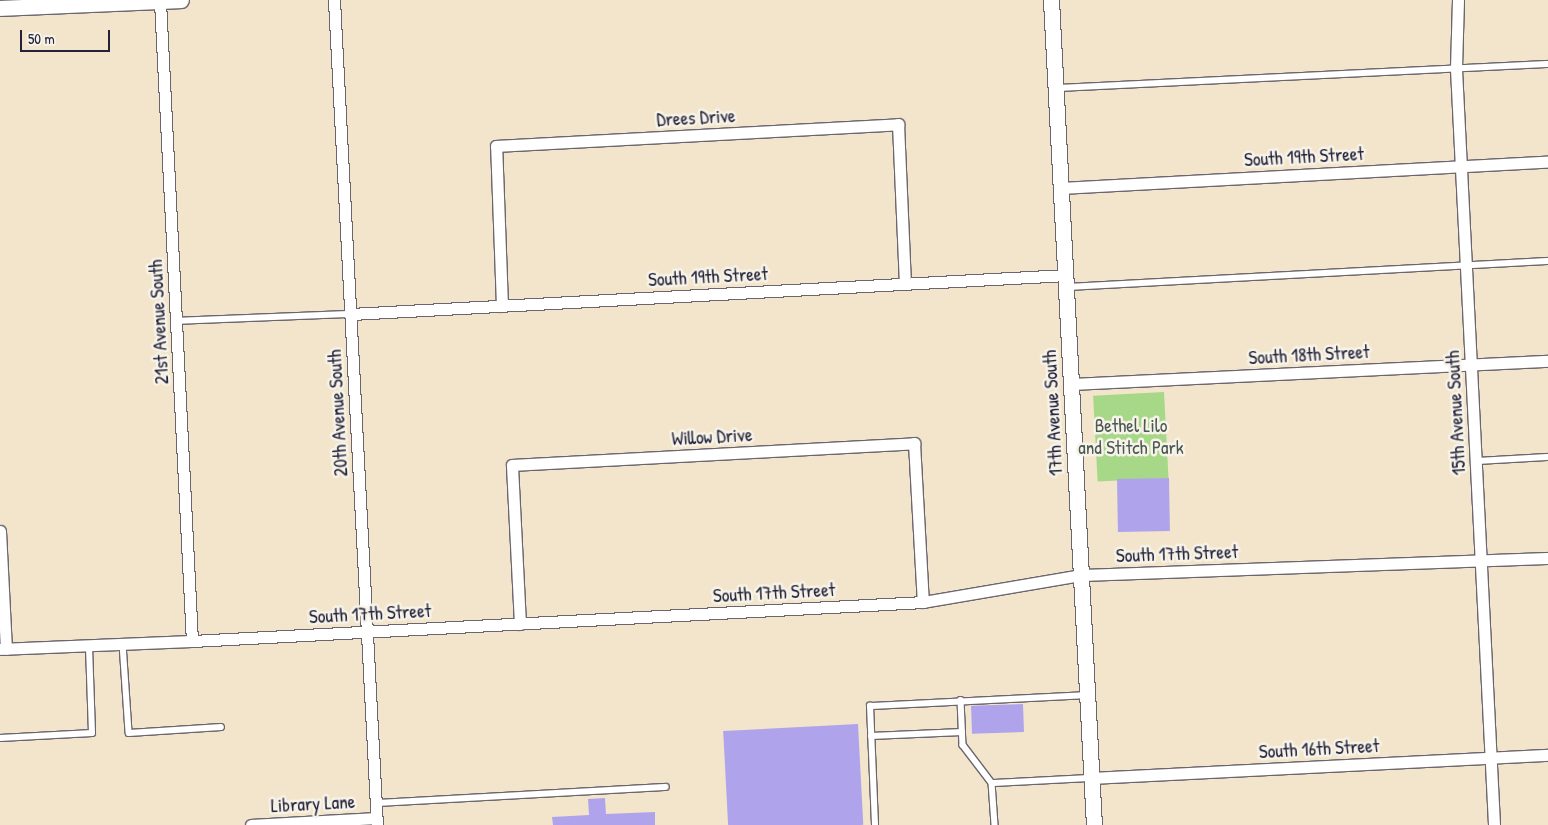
<!DOCTYPE html>
<style>
body{margin:0}
#map{position:relative;width:1548px;height:825px;overflow:hidden;background:#f2e5cc;font-family:"Patrick Hand",sans-serif}
div>[style]{position:absolute}
.green>*{inset:0;background:#a7d887;transform-origin:0 0}
.building>*{inset:0;background:#afa3ec;transform-origin:0 0}
.roads{filter:drop-shadow(1px 0 #6b666e) drop-shadow(-1px 0 #6b666e) drop-shadow(0 1px #6b666e) drop-shadow(0 -1px #6b666e)}
.lane>*{height:5.5px;margin:-2.75px;padding:0 2.75px;transform-origin:2.75px;border-radius:2.75px;background:#fff}
.street>*{height:11px;margin:-5.5px;padding:0 5.5px;transform-origin:5.5px;border-radius:5.5px;background:#fff}
.secondary>*{height:15px;margin:-7.5px;padding:0 7.5px;transform-origin:7.5px;border-radius:7.5px;background:#fff}
span{translate:-50% -50%;white-space:nowrap;text-align:center;line-height:1.15;-webkit-text-stroke:5px #f7f3e8;paint-order:stroke}
.street-label{font-size:19px;color:#22223b}
.park-label{font-size:19px;color:#4a5952}
.scale{position:absolute;left:20px;top:30px;width:90px;height:22px;box-sizing:border-box;border:2px solid #22223b;border-top:0;padding-left:6px;font-size:15px;line-height:18px;white-space:nowrap;color:#22223b;-webkit-text-stroke:4px #f7f3e8;paint-order:stroke}
</style>
<div id="map">
<div class="green">
<i style="left:1164px;top:392px;width:86px;height:71px;rotate:87deg"></i>
</div>
<div class="building">
<i style="left:1169px;top:478px;width:53px;height:52px;rotate:89deg"></i>
<i style="left:1023px;top:704px;width:28px;height:52px;rotate:88deg"></i>
<i style="left:858px;top:724px;width:101px;height:135px;rotate:87deg"></i>
<i style="clip-path:polygon(605px 798px,606px 814px,655px 812px,655px 825px,553px 825px,552px 817px,589px 815px,588px 799px)"></i>
</div>
<div class="roads">
<div class="lane">
<i style="left:1056px;top:88px;width:493px;rotate:-2.8deg"></i>
<i style="left:1066px;top:287px;width:483px;rotate:-3.1deg"></i>
<i style="left:176px;top:321px;width:175px;rotate:-2.3deg"></i>
<i style="left:1476px;top:461px;width:72px;rotate:-3.2deg"></i>
<i style="left:123px;top:644px;width:89px;rotate:86.1deg"></i>
<i style="left:129px;top:733px;width:92px;rotate:-3.7deg"></i>
<i style="left:961px;top:700px;width:45px;rotate:87.5deg"></i>
<i style="left:963px;top:745px;width:48px;rotate:52.7deg"></i>
<i style="left:992px;top:783px;width:42px;rotate:85.9deg"></i>
<i style="left:871px;top:736px;width:91px;rotate:-2.5deg"></i>
<i style="left:0;top:738px;width:92px;rotate:-3.1deg"></i>
<i style="left:92px;top:733px;width:88px;rotate:-92deg"></i>
<i style="left:992px;top:783px;width:99px;rotate:-2.9deg"></i>
<i style="left:376px;top:803px;width:290px;rotate:-3.2deg"></i>
<i style="left:875px;top:825px;width:119px;rotate:-92.4deg"></i>
<i style="left:870px;top:706px;width:216px;rotate:-2.9deg"></i>
</div>
<div class="street">
<i style="left:334px;top:0;width:826px;rotate:87.02deg"></i>
<i style="left:1458px;top:0;width:69px;rotate:91.7deg"></i>
<i style="left:1456px;top:69px;width:757px;rotate:87.12deg"></i>
<i style="left:160px;top:1px;width:641px;rotate:87.14deg"></i>
<i style="left:1061px;top:188px;width:488px;rotate:-3.1deg"></i>
<i style="left:502px;top:306px;width:160px;rotate:-92.1deg"></i>
<i style="left:496px;top:146px;width:403px;rotate:-3.1deg"></i>
<i style="left:898px;top:124px;width:160px;rotate:87.5deg"></i>
<i style="left:351px;top:314px;width:716px;rotate:-3.12deg"></i>
<i style="left:1072px;top:384px;width:477px;rotate:-2.8deg"></i>
<i style="left:0;top:531px;width:118px;rotate:87.1deg"></i>
<i style="left:520px;top:624px;width:159px;rotate:-92.9deg"></i>
<i style="left:512px;top:465px;width:403px;rotate:-3.1deg"></i>
<i style="left:914px;top:443px;width:159px;rotate:86.8deg"></i>
<i style="left:0;top:649px;width:192px;rotate:-2.4deg"></i>
<i style="left:192px;top:641px;width:732px;rotate:-3.05deg"></i>
<i style="left:923px;top:602px;width:160px;rotate:-9.7deg"></i>
<i style="left:1081px;top:575px;width:467px;rotate:-2.1deg"></i>
<i style="left:1091px;top:778px;width:458px;rotate:-2.9deg"></i>
<i style="left:251px;top:825px;width:125px;rotate:-3.2deg"></i>
</div>
<div class="secondary">
<i style="left:1051px;top:0;width:826px;rotate:87.02deg"></i>
<i style="left:0;top:8px;width:181px;rotate:-2.5deg"></i>
</div>
</div>
<div class="street-label">
<span style="left:696px;top:118px;rotate:-3deg">Drees Drive</span>
<span style="left:1304px;top:157px;rotate:-3deg">South 19th Street</span>
<span style="left:708px;top:277px;rotate:-3deg">South 19th Street</span>
<span style="left:159px;top:322px;rotate:-93deg">21st Avenue South</span>
<span style="left:1309px;top:355px;rotate:-3deg">South 18th Street</span>
<span style="left:338px;top:413px;rotate:-93deg">20th Avenue South</span>
<span style="left:1053px;top:413px;rotate:-93deg">17th Avenue South</span>
<span style="left:1456px;top:413px;rotate:-93deg">15th Avenue South</span>
<span style="left:712px;top:437px;rotate:-3deg">Willow Drive</span>
<span style="left:1177px;top:554px;rotate:-2deg">South 17th Street</span>
<span style="left:774px;top:593px;rotate:-3deg">South 17th Street</span>
<span style="left:370px;top:614px;rotate:-3deg">South 17th Street</span>
<span style="left:1319px;top:749px;rotate:-3deg">South 16th Street</span>
<span style="left:313px;top:804px;rotate:-3deg">Library Lane</span>
</div>
<div class="park-label">
<span style="left:1131px;top:437px">Bethel Lilo<br>and Stitch Park</span>
</div>
<div class="scale">50 m</div>
</div>
